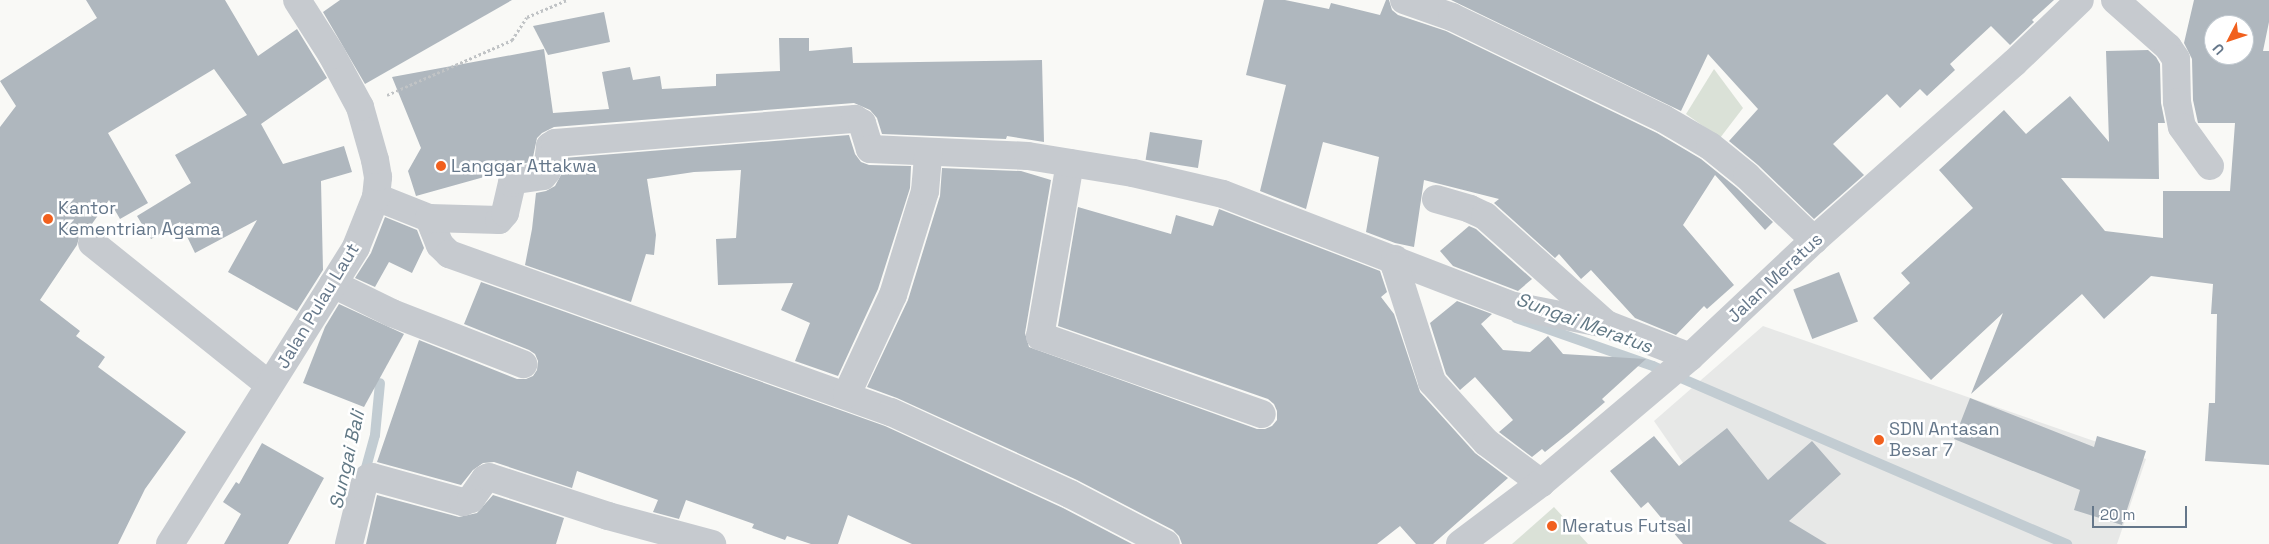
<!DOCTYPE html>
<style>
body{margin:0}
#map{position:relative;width:2269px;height:544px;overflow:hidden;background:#f9f9f6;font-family:"Space Grotesk",sans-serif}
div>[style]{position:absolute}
.built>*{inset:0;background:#e7e8e7}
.green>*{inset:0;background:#dae1d7}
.stream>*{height:10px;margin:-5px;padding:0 5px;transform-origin:5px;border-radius:5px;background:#c2ccd2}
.building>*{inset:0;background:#afb7be;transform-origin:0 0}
.path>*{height:3px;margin-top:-1.5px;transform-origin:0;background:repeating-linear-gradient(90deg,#c0c3c5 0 2.5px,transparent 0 5px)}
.minor>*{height:28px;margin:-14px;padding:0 14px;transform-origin:14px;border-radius:14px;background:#c6cacf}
.dots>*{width:14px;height:14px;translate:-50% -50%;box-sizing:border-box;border:2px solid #fff;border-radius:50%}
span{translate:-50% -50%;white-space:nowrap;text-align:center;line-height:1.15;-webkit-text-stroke:5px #fff;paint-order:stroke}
.poi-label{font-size:18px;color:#65778a}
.left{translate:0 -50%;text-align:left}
.street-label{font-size:18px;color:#65778a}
.water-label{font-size:19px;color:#617885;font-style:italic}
.north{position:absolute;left:2204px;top:15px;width:50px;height:50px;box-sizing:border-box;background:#fff;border:1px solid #c1c9d0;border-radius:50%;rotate:229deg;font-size:14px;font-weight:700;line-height:20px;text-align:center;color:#65778a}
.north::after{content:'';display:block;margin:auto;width:18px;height:22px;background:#f1601e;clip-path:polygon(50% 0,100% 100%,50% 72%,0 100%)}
.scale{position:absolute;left:2092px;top:506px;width:95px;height:22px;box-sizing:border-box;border:2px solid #65778a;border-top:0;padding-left:6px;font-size:15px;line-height:18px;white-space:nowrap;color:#65778a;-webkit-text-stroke:4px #fff;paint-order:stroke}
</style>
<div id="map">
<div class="built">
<i style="clip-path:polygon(1763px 326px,2146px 459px,2117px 544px,1744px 544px,1690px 473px,1654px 421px)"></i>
</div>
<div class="green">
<i style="clip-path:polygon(1714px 69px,1743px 108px,1720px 138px,1686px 114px)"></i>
<i style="clip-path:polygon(1554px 507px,1588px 544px,1512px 544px)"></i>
</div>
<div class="stream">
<i style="left:1516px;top:318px;width:145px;rotate:19.3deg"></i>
<i style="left:1653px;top:366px;width:451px;rotate:23.3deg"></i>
<i style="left:364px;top:475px;width:41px;rotate:-74.6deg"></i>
<i style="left:375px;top:435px;width:52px;rotate:-84.5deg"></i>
</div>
<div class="building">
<i style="clip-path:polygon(86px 0,225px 0,258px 56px,297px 29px,327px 78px,261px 124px,283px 164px,344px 146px,352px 172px,321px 181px,323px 270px,297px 311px,228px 272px,257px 220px,195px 253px,180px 222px,151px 239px,137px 216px,191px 183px,175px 155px,247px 115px,214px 69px,108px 133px,148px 203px,120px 219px,109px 200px,89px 228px,80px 234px,77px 245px,40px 300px,80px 331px,76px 336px,105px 357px,98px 367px,186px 432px,145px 489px,118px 544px,0 544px,0 127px,16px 106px,0 81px,97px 18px)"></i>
<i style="clip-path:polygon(340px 0,512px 0,365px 84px,323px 12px)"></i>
<i style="clip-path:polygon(1264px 0,1285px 0,1329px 9px,1331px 3px,1380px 15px,1386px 0,1389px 0,1392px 10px,1398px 15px,1446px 31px,1657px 133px,1701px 159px,1737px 188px,1773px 222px,1765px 230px,1715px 175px,1683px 225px,1734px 285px,1707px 309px,1704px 306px,1676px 335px,1635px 318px,1591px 270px,1581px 279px,1559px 254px,1555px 258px,1494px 203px,1499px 199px,1424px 180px,1414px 247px,1395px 243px,1366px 232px,1379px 157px,1323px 142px,1306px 209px,1260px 191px,1286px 85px,1246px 75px)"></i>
<i style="clip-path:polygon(1451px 0,2054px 0,2032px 20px,2034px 22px,2010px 45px,1991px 26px,1950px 64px,1955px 70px,1927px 96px,1920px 89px,1900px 108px,1887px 94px,1833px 144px,1864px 175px,1814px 219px,1758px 165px,1729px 141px,1758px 109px,1708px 54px,1681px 111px)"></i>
<i style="clip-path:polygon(evenodd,2194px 0,2269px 0,2269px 22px,2263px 51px,2269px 51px,2269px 465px,2205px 461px,2209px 403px,2215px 403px,2217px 314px,2211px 314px,2213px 284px,2151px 276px,2104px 319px,2082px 294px,1971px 394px,2003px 313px,1931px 380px,1873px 318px,1910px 283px,1901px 273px,1973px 208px,1939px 170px,2004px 110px,2026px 134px,2070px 96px,2109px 142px,2106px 51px,2148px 50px,2156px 57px,2160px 64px,2161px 103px,2165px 123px,2158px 123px,2159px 179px,2061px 178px,2105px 231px,2163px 238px,2163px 191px,2230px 191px,2235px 123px,2198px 123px,2193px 100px,2192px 59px,2184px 43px,2194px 0,2214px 25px,2244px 25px,2244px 55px,2214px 55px,2214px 25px)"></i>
<i style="clip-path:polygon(604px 12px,610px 42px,548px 55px,533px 26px)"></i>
<i style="clip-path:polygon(779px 38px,809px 38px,809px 51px,852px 47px,853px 63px,1042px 60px,1044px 142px,1007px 136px,1006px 139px,882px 134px,877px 118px,870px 110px,854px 103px,554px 127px,542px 133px,537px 138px,532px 162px,513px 165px,502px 172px,416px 196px,408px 171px,421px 148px,392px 77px,544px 49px,553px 113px,609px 109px,602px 72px,630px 67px,633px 80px,660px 76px,662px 89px,716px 86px,716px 74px,780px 71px)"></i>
<i style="left:1150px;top:132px;width:53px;height:28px;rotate:9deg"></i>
<i style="clip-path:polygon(849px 135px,855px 154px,861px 162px,869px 165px,911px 166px,910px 188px,878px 289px,838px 376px,795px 361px,810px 323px,781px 310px,793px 283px,718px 285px,716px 239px,736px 238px,741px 170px,694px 172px,647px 179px,656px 235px,654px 255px,646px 254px,631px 302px,525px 265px,532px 229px,536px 193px,546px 191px,555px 186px,562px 173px,564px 158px)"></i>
<i style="clip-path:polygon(942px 168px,1021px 171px,1051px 180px,1025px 333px,1029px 347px,1257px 429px,1265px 429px,1272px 426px,1277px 420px,1277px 411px,1274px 404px,1268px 399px,1058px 326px,1078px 207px,1171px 234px,1176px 215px,1213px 226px,1219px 209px,1380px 271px,1387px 292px,1381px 297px,1394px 314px,1420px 392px,1475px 453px,1508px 478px,1433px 544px,1416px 544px,1400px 526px,1377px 544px,1182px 544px,1179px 536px,1173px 530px,1077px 480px,897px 398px,867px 387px,908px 300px,940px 196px)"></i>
<i style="clip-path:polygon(385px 217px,417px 230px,424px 248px,412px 273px,389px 262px,375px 287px,355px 278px,371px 253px)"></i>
<i style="clip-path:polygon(1469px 226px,1476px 229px,1532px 279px,1518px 291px,1453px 266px,1440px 251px)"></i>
<i style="left:1839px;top:272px;width:53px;height:49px;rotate:69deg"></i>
<i style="clip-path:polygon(481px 282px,885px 426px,1063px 508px,1132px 544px,912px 544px,848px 515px,838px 544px,811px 544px,787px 536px,785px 540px,752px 528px,754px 524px,686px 500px,679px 519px,653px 512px,658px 500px,577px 471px,572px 488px,494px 462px,483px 463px,473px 470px,461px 485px,377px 462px,419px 340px,517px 379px,526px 379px,533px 376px,537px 370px,538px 361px,535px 354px,529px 350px,464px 324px)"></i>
<i style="clip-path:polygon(1457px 301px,1492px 314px,1481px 324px,1503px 350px,1530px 352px,1548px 336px,1563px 354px,1646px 359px,1602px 399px,1605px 402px,1570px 432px,1545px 452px,1542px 449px,1532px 457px,1499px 432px,1513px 420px,1475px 377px,1460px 390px,1446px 374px,1430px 323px)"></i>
<i style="clip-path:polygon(339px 304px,404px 334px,364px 407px,303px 383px,325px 327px)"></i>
<i style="clip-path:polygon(1970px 398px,2094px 447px,2097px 436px,2146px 451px,2122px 525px,2074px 510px,2080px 490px,1954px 439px)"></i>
<i style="clip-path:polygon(1727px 428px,1768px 480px,1812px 441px,1841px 474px,1789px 521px,1827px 544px,1683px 544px,1648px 502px,1641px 508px,1610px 471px,1654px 436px,1679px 466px)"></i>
<i style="clip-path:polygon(262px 443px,324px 478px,288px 544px,224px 544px,241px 514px,223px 502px,236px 482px,239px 484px)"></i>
<i style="clip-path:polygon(377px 495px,459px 517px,477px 513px,493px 495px,564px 518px,556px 544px,366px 544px)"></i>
</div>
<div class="path">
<i style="left:387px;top:95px;width:137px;rotate:-23.7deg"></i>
<i style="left:512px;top:40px;width:27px;rotate:-57deg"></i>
<i style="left:527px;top:17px;width:43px;rotate:-23deg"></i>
</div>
<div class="minor">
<i style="left:1404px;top:0;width:51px;rotate:19.5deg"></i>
<i style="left:1452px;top:17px;width:235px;rotate:25.7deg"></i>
<i style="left:1664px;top:119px;width:53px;rotate:30.4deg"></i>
<i style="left:1710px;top:146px;width:48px;rotate:39deg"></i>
<i style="left:1747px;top:176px;width:93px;rotate:43.7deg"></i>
<i style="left:2115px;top:0;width:71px;rotate:41.6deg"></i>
<i style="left:2168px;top:47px;width:14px;rotate:56deg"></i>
<i style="left:2176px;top:59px;width:43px;rotate:88.7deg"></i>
<i style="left:2177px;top:102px;width:25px;rotate:79deg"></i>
<i style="left:2182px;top:127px;width:48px;rotate:54.3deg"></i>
<i style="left:1070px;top:163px;width:176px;rotate:99.8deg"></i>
<i style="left:1040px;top:336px;width:235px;rotate:19.4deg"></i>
<i style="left:376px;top:197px;width:57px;rotate:21.6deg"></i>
<i style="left:429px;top:218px;width:29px;rotate:68deg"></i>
<i style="left:440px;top:245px;width:13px;rotate:45deg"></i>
<i style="left:449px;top:254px;width:469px;rotate:19.7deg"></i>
<i style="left:891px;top:412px;width:197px;rotate:24.6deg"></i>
<i style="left:1070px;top:494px;width:108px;rotate:27.5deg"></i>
<i style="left:1436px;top:199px;width:35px;rotate:16deg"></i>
<i style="left:1470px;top:209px;width:17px;rotate:25deg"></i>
<i style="left:1485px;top:216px;width:161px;rotate:41.7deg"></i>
<i style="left:429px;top:218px;width:70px;rotate:1.6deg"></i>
<i style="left:499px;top:220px;width:9px;rotate:-49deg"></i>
<i style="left:505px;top:213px;width:31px;rotate:-77deg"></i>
<i style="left:512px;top:183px;width:5px;rotate:-37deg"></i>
<i style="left:516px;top:180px;width:27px;rotate:-8deg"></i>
<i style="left:543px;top:176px;width:6px;rotate:-51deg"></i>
<i style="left:547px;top:171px;width:25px;rotate:-83deg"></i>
<i style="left:550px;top:146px;width:6px;rotate:-31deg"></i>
<i style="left:555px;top:143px;width:301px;rotate:-4.6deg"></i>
<i style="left:855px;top:119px;width:8px;rotate:30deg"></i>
<i style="left:862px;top:123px;width:27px;rotate:73deg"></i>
<i style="left:870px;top:149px;width:158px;rotate:2.5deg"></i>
<i style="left:1028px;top:156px;width:106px;rotate:9.2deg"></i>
<i style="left:1133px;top:173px;width:92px;rotate:13.1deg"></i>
<i style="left:1223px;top:194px;width:312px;rotate:21.1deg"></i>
<i style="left:1514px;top:306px;width:94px;rotate:11.1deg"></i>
<i style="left:1606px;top:324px;width:90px;rotate:21.4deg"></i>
<i style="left:92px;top:243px;width:227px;rotate:38.7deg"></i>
<i style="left:1395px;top:259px;width:7px;rotate:90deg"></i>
<i style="left:1395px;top:266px;width:122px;rotate:72.3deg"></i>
<i style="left:1432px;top:382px;width:81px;rotate:48deg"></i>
<i style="left:1486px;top:442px;width:69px;rotate:36.7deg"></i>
<i style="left:333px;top:284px;width:66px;rotate:26.2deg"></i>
<i style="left:392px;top:313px;width:141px;rotate:21.3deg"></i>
<i style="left:847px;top:394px;width:109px;rotate:-65.1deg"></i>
<i style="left:893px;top:295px;width:109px;rotate:-72.9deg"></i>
<i style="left:925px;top:191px;width:38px;rotate:-85deg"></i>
<i style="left:170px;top:544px;width:350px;rotate:-57.9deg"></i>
<i style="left:356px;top:247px;width:54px;rotate:-68.2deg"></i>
<i style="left:376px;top:197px;width:20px;rotate:-84deg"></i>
<i style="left:378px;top:177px;width:17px;rotate:-100deg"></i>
<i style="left:375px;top:160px;width:55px;rotate:-105.8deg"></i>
<i style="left:360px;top:107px;width:59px;rotate:-118.3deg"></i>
<i style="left:332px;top:55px;width:65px;rotate:-122.5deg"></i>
<i style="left:349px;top:544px;width:59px;rotate:-76.2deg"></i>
<i style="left:363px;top:487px;width:10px;rotate:-61deg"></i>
<i style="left:368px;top:478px;width:4px;rotate:-14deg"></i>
<i style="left:372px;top:477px;width:94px;rotate:15.4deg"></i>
<i style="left:463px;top:502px;width:9px;rotate:-21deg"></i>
<i style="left:471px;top:499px;width:24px;rotate:-55deg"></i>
<i style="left:485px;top:479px;width:4px;rotate:-27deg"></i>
<i style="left:489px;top:477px;width:125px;rotate:18.1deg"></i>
<i style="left:608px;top:516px;width:108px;rotate:15.1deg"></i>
<i style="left:1460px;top:544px;width:101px;rotate:-37deg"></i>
<i style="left:1541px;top:483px;width:195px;rotate:-40.2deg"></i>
<i style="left:1690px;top:357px;width:170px;rotate:-43.3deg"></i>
<i style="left:1814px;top:240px;width:267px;rotate:-41.5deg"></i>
<i style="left:2014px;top:63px;width:91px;rotate:-43.7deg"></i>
</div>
<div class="dots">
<i style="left:441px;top:166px;background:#f1601e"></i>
<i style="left:48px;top:219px;background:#f1601e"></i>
<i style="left:1879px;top:440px;background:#f1601e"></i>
<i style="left:1552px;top:526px;background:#f1601e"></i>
</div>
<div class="poi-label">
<span class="left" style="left:451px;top:166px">Langgar Attakwa</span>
<span class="left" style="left:58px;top:219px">Kantor<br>Kementrian Agama</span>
<span class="left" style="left:1889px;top:440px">SDN Antasan<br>Besar 7</span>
<span class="left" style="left:1562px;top:526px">Meratus Futsal</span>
</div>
<div class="street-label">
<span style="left:1775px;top:278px;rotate:-43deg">Jalan Meratus</span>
<span style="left:318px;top:306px;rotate:-59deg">Jalan Pulau Laut</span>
</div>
<div class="water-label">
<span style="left:1584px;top:323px;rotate:20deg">Sungai Meratus</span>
<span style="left:347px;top:460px;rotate:-77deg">Sungai Bali</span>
</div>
<div class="north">U</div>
<div class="scale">20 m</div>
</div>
